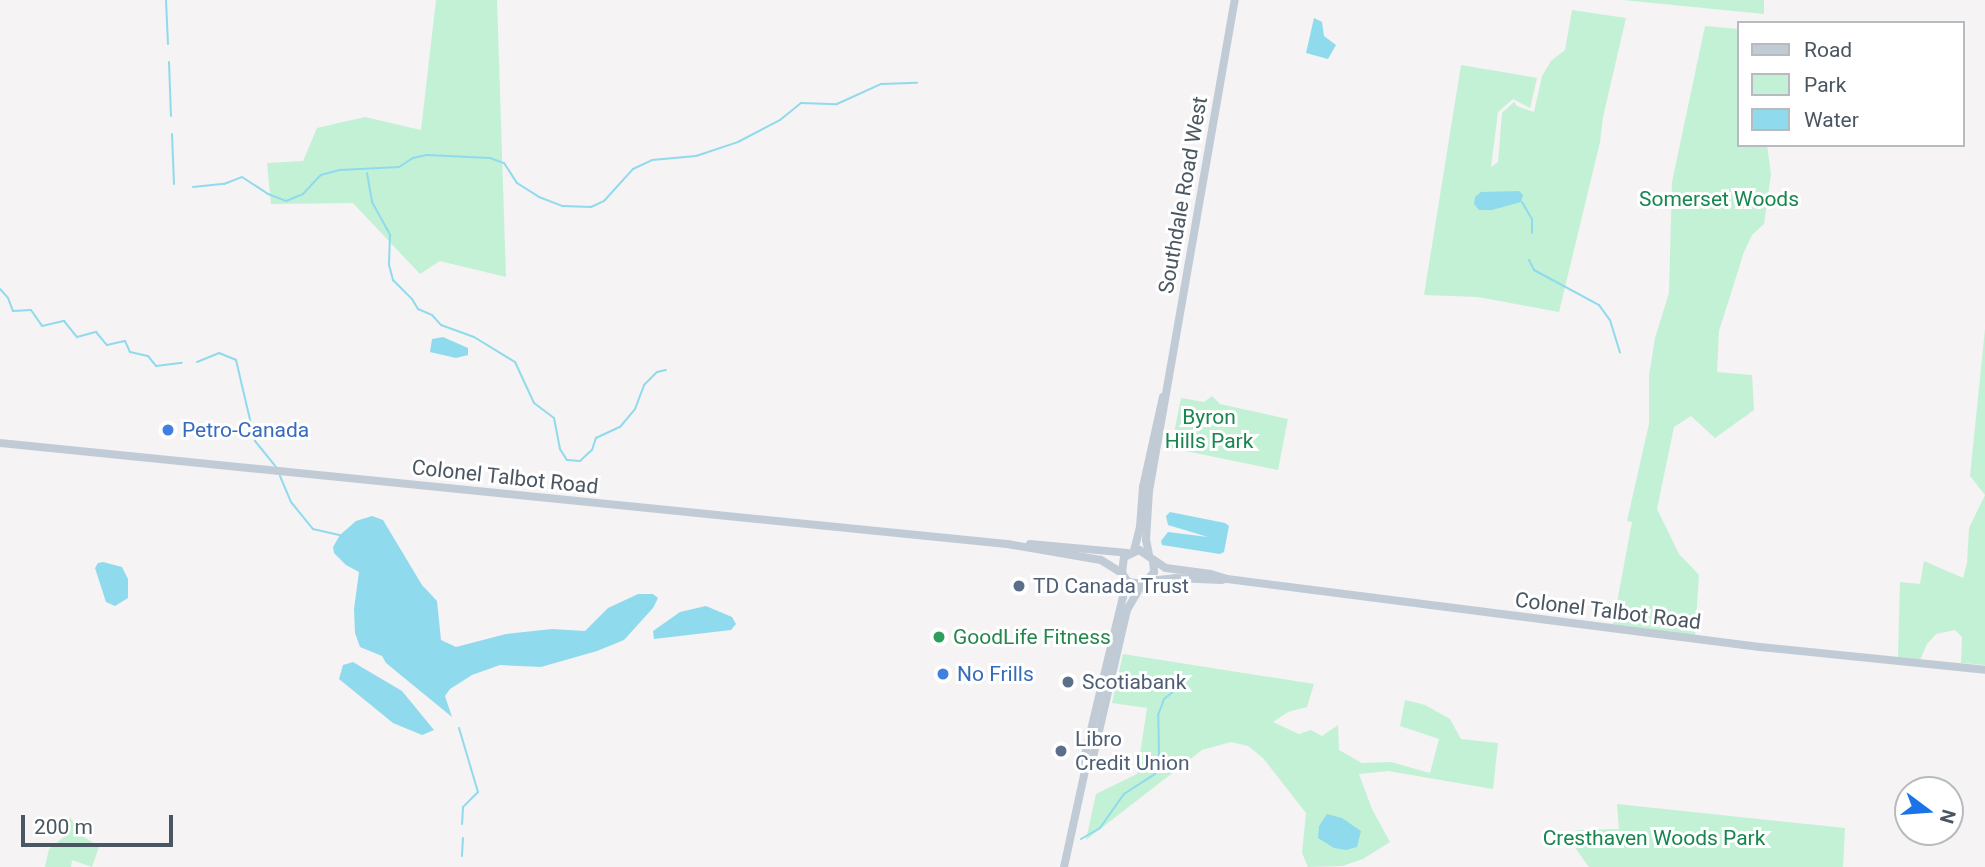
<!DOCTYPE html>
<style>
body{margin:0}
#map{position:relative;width:1985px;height:867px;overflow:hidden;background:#f5f3f3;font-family:Roboto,sans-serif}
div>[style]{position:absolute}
.green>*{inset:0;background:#c3f1d5}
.water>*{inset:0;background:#90daee}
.stream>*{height:2px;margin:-1px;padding:0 1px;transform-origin:1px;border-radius:1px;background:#90daee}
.secondary>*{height:8px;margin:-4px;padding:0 4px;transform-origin:4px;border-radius:4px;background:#c1cbd6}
.dots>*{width:19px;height:19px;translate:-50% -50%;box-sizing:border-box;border:4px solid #fff;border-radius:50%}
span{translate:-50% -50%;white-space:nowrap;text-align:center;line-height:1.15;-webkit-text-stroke:6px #fff;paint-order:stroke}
.street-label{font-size:21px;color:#4a5661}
.park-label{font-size:21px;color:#17864f}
.shop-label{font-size:21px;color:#366cbe}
.left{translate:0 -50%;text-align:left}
.service-label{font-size:21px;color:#4e5e75}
.leisure-label{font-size:21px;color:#27864d}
.legend{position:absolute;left:1737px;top:21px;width:228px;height:126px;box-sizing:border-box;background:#fff;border:2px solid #b7bbc0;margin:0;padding:9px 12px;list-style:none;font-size:21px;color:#4a5661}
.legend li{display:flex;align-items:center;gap:14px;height:35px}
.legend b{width:35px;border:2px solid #b7bbc0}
.north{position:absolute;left:1894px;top:776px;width:70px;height:70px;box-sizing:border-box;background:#fff;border:2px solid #b7bbc0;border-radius:50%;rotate:106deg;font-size:19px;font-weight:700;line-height:28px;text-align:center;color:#4a5661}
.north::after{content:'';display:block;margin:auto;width:24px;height:32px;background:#1a73e8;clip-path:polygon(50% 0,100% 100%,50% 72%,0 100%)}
.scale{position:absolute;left:21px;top:815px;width:152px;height:32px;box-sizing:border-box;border:4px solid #4a5661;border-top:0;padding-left:9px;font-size:21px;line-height:24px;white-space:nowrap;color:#4a5661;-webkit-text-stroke:5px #fff;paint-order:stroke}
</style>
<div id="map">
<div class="green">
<i style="clip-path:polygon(436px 0,497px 0,506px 277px,440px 261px,420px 274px,353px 203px,271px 204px,267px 163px,303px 161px,317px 128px,365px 117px,421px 130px)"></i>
<i style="clip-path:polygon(1623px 0,1764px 0,1764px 14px)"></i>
<i style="clip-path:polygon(1572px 10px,1626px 18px,1603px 117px,1600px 142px,1559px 312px,1478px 297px,1424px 295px,1461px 65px,1537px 78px,1530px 108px,1513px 99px,1498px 112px,1491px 167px,1498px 162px,1502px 113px,1514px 102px,1517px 106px,1534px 112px,1542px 76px,1551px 61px,1565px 50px)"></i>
<i style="clip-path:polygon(1705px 26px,1738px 29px,1738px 145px,1767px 145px,1771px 174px,1764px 224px,1752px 235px,1744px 252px,1719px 331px,1717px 372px,1752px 375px,1754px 410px,1715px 438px,1691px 416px,1674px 427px,1657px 509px,1679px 554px,1699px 575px,1695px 636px,1613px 624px,1632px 522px,1627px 521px,1649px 424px,1649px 376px,1655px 338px,1669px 293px,1672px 182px)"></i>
<i style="clip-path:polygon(1985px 329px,1985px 665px,1961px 663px,1962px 637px,1955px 630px,1936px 634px,1927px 644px,1920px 660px,1898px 657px,1900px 582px,1920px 584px,1924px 561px,1963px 578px,1967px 563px,1969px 528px,1985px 495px,1970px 476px)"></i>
<i style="clip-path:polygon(1212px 396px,1220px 404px,1288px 419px,1278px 470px,1171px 448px,1181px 398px,1204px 402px)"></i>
<i style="clip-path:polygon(1123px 654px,1314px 684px,1307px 707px,1288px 712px,1273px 722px,1299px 734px,1311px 730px,1322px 736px,1338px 725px,1339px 750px,1362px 763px,1391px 762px,1430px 773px,1439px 739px,1400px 726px,1405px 700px,1425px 705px,1450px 719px,1461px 739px,1498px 743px,1493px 789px,1388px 771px,1359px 774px,1372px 809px,1390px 842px,1363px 859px,1342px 866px,1308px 867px,1302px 853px,1306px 813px,1263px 758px,1248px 746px,1231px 742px,1202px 750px,1086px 840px,1096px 794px,1137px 774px,1147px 708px,1112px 703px)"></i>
<i style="clip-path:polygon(1617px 804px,1845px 828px,1843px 867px,1589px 867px,1576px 849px,1577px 830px,1619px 829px)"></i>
<i style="clip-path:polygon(70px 817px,84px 837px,99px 847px,92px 867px,72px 860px,71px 867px,45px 867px,49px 849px,65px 836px)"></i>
</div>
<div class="water">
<i style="clip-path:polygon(1314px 18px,1322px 22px,1324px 36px,1336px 45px,1328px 59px,1306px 53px)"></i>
<i style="clip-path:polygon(1519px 191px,1523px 195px,1521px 202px,1492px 210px,1479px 210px,1474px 204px,1475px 197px,1481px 192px)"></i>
<i style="clip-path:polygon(443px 337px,468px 348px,468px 355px,456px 358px,430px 352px,432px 339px)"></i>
<i style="clip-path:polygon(1170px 512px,1225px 523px,1229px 526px,1224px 552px,1220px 554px,1162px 545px,1161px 541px,1168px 532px,1208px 537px,1168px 525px,1166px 516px)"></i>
<i style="clip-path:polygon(372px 516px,383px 520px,422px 585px,437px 601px,441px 640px,456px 647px,506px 634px,552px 629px,585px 631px,608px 608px,638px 594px,653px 594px,658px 598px,653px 608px,624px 640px,597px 651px,541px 667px,500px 665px,472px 675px,450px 689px,445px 696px,452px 717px,386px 663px,382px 656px,360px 647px,355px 633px,354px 609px,359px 572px,346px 565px,334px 553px,333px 547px,340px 535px,356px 521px)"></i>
<i style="clip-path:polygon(103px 562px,122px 567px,128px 579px,128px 598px,115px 606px,106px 602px,95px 568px,98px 563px)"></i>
<i style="clip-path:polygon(706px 606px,732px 617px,736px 624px,731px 630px,654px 639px,653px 631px,680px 612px)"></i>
<i style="clip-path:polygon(353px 662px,402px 691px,434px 730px,422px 735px,393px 723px,339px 679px,343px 665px)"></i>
<i style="clip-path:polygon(1327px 814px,1342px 818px,1361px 831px,1357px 847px,1346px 850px,1334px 848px,1318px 838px,1319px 826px)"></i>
</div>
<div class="stream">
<i style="left:166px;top:0;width:44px;rotate:87.4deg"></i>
<i style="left:169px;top:62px;width:54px;rotate:87.9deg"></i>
<i style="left:172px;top:134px;width:50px;rotate:87.7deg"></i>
<i style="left:367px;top:173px;width:29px;rotate:80deg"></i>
<i style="left:372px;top:202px;width:38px;rotate:61deg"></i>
<i style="left:390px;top:235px;width:30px;rotate:92deg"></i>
<i style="left:389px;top:265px;width:16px;rotate:75deg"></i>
<i style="left:393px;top:280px;width:27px;rotate:45deg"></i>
<i style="left:412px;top:299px;width:12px;rotate:59deg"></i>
<i style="left:418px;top:309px;width:15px;rotate:23deg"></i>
<i style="left:432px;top:315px;width:13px;rotate:48deg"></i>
<i style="left:441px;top:325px;width:35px;rotate:20deg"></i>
<i style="left:474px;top:337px;width:48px;rotate:31.4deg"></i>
<i style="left:515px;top:362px;width:45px;rotate:65.1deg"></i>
<i style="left:534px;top:403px;width:25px;rotate:37deg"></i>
<i style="left:554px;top:418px;width:32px;rotate:79deg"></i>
<i style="left:560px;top:449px;width:13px;rotate:58deg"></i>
<i style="left:567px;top:460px;width:13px;rotate:4deg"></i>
<i style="left:580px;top:461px;width:16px;rotate:-43deg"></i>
<i style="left:592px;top:450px;width:13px;rotate:-72deg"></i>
<i style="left:596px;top:438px;width:26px;rotate:-25deg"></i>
<i style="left:620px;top:427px;width:23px;rotate:-50deg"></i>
<i style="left:635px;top:409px;width:26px;rotate:-69deg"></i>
<i style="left:644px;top:385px;width:18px;rotate:-45deg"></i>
<i style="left:657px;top:372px;width:9px;rotate:-13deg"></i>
<i style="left:193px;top:187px;width:31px;rotate:-6deg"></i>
<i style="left:224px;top:184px;width:19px;rotate:-21deg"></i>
<i style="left:242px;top:177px;width:31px;rotate:33deg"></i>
<i style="left:268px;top:194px;width:19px;rotate:21deg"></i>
<i style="left:286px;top:201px;width:18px;rotate:-22deg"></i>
<i style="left:303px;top:194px;width:26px;rotate:-47deg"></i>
<i style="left:321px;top:175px;width:20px;rotate:-15deg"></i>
<i style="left:340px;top:170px;width:59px;rotate:-2.9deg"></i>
<i style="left:399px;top:167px;width:17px;rotate:-33deg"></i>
<i style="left:413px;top:158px;width:14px;rotate:-12deg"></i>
<i style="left:427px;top:155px;width:63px;rotate:2.7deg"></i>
<i style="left:490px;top:158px;width:15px;rotate:20deg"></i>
<i style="left:504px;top:163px;width:24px;rotate:57deg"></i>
<i style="left:517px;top:183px;width:26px;rotate:32deg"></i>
<i style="left:539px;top:197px;width:26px;rotate:21deg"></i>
<i style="left:563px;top:206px;width:28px;rotate:2deg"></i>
<i style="left:591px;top:207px;width:14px;rotate:-25deg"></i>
<i style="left:604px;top:201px;width:43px;rotate:-47.8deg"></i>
<i style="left:633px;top:169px;width:21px;rotate:-25deg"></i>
<i style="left:652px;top:160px;width:44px;rotate:-5.2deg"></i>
<i style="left:696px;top:156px;width:44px;rotate:-18.4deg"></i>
<i style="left:738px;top:142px;width:47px;rotate:-27.6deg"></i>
<i style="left:780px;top:120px;width:27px;rotate:-39deg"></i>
<i style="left:801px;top:103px;width:36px;rotate:2deg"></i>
<i style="left:837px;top:104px;width:48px;rotate:-24.4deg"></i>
<i style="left:881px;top:84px;width:36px;rotate:-2deg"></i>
<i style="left:1522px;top:202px;width:20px;rotate:60deg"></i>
<i style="left:1532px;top:219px;width:14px;rotate:90deg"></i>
<i style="left:1529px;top:260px;width:11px;rotate:63deg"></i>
<i style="left:1534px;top:270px;width:74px;rotate:28.3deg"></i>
<i style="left:1599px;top:305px;width:19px;rotate:54deg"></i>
<i style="left:1610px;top:320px;width:34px;rotate:73deg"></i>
<i style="left:0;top:289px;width:12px;rotate:48deg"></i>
<i style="left:8px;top:298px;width:14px;rotate:69deg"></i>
<i style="left:13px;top:311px;width:18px;rotate:-3deg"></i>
<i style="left:31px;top:310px;width:19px;rotate:55deg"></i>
<i style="left:42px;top:326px;width:23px;rotate:-13deg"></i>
<i style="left:64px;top:321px;width:21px;rotate:51deg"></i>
<i style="left:77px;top:337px;width:20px;rotate:-15deg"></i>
<i style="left:96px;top:332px;width:17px;rotate:50deg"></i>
<i style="left:107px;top:345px;width:18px;rotate:-13deg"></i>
<i style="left:125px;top:341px;width:12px;rotate:66deg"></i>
<i style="left:130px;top:352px;width:18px;rotate:13deg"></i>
<i style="left:148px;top:356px;width:13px;rotate:51deg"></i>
<i style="left:156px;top:366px;width:26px;rotate:-7deg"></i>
<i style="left:197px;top:362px;width:24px;rotate:-22deg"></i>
<i style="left:219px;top:353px;width:18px;rotate:22deg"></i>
<i style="left:236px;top:360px;width:83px;rotate:76.8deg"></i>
<i style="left:255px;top:441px;width:33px;rotate:51deg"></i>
<i style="left:280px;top:476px;width:28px;rotate:67deg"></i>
<i style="left:291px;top:502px;width:35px;rotate:51deg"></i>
<i style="left:313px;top:529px;width:28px;rotate:13deg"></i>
<i style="left:459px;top:728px;width:67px;rotate:73.5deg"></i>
<i style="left:478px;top:792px;width:21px;rotate:135deg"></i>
<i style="left:463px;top:807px;width:17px;rotate:93deg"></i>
<i style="left:1081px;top:839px;width:22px;rotate:-30deg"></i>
<i style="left:1100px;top:828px;width:42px;rotate:-54.8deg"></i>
<i style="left:1124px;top:794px;width:37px;rotate:-33deg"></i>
<i style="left:1155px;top:774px;width:20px;rotate:-79deg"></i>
<i style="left:1159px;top:754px;width:39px;rotate:-91deg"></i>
<i style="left:1158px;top:715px;width:17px;rotate:-69deg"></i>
<i style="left:1164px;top:699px;width:14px;rotate:-39deg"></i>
<i style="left:462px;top:856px;width:18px;rotate:-87deg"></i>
</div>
<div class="secondary">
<i style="left:0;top:443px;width:1012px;rotate:5.73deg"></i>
<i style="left:1007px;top:544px;width:95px;rotate:9.7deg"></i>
<i style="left:1101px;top:560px;width:25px;rotate:32deg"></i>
<i style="left:1030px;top:544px;width:98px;rotate:5.2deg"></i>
<i style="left:1134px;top:551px;width:25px;rotate:-76deg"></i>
<i style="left:1140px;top:527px;width:40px;rotate:-85.7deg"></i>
<i style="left:1143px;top:487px;width:92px;rotate:-77.5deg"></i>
<i style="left:1149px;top:555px;width:15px;rotate:-101deg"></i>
<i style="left:1146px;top:540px;width:49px;rotate:-86.5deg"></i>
<i style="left:1149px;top:491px;width:498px;rotate:-80.1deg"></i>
<i style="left:1153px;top:560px;width:12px;rotate:85deg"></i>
<i style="left:1154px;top:572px;width:16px;rotate:130deg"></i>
<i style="left:1144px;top:584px;width:16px;rotate:-173deg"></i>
<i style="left:1128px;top:582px;width:11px;rotate:-124deg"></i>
<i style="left:1122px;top:573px;width:16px;rotate:-83deg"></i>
<i style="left:1124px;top:557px;width:17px;rotate:-25deg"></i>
<i style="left:1139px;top:550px;width:32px;rotate:34deg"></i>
<i style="left:1166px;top:568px;width:45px;rotate:7.6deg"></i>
<i style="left:1211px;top:574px;width:17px;rotate:17deg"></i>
<i style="left:1227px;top:579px;width:537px;rotate:7.27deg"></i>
<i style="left:1760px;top:647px;width:226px;rotate:5.8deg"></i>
<i style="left:1148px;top:581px;width:27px;rotate:-6deg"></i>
<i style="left:1175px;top:578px;width:47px;rotate:2.4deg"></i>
<i style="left:1086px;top:769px;width:14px;rotate:-60deg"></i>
<i style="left:1093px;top:757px;width:151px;rotate:-77deg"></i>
<i style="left:1127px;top:610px;width:30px;rotate:-60deg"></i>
<i style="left:1064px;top:867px;width:98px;rotate:-77.7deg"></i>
<i style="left:1085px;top:771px;width:16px;rotate:-90deg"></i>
<i style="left:1085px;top:755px;width:163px;rotate:-76.5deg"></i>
<i style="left:1123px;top:597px;width:19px;rotate:-87deg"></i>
</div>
<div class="dots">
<i style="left:168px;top:430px;background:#3f7fe0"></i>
<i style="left:1019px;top:586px;background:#5c6f8a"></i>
<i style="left:939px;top:637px;background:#2e9e5b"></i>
<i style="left:943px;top:674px;background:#3f7fe0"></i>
<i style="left:1068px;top:682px;background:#5c6f8a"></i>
<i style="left:1061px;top:751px;background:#5c6f8a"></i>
</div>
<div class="street-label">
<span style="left:1183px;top:195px;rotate:-80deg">Southdale Road West</span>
<span style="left:505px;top:477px;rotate:6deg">Colonel Talbot Road</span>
<span style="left:1608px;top:611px;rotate:7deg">Colonel Talbot Road</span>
</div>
<div class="park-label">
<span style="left:1719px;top:199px">Somerset Woods</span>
<span style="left:1209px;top:429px">Byron<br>Hills Park</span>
<span style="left:1654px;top:838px">Cresthaven Woods Park</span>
</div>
<div class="shop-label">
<span class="left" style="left:182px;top:430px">Petro-Canada</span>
<span class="left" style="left:957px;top:674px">No Frills</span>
</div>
<div class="service-label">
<span class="left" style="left:1033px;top:586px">TD Canada Trust</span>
<span class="left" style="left:1082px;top:682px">Scotiabank</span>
<span class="left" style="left:1075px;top:751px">Libro<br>Credit Union</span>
</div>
<div class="leisure-label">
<span class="left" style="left:953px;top:637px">GoodLife Fitness</span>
</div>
<ul class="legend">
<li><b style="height:9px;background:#c1cbd6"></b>Road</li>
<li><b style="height:19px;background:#c3f1d5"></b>Park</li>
<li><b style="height:19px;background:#90daee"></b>Water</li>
</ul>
<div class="north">N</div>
<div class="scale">200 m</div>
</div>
